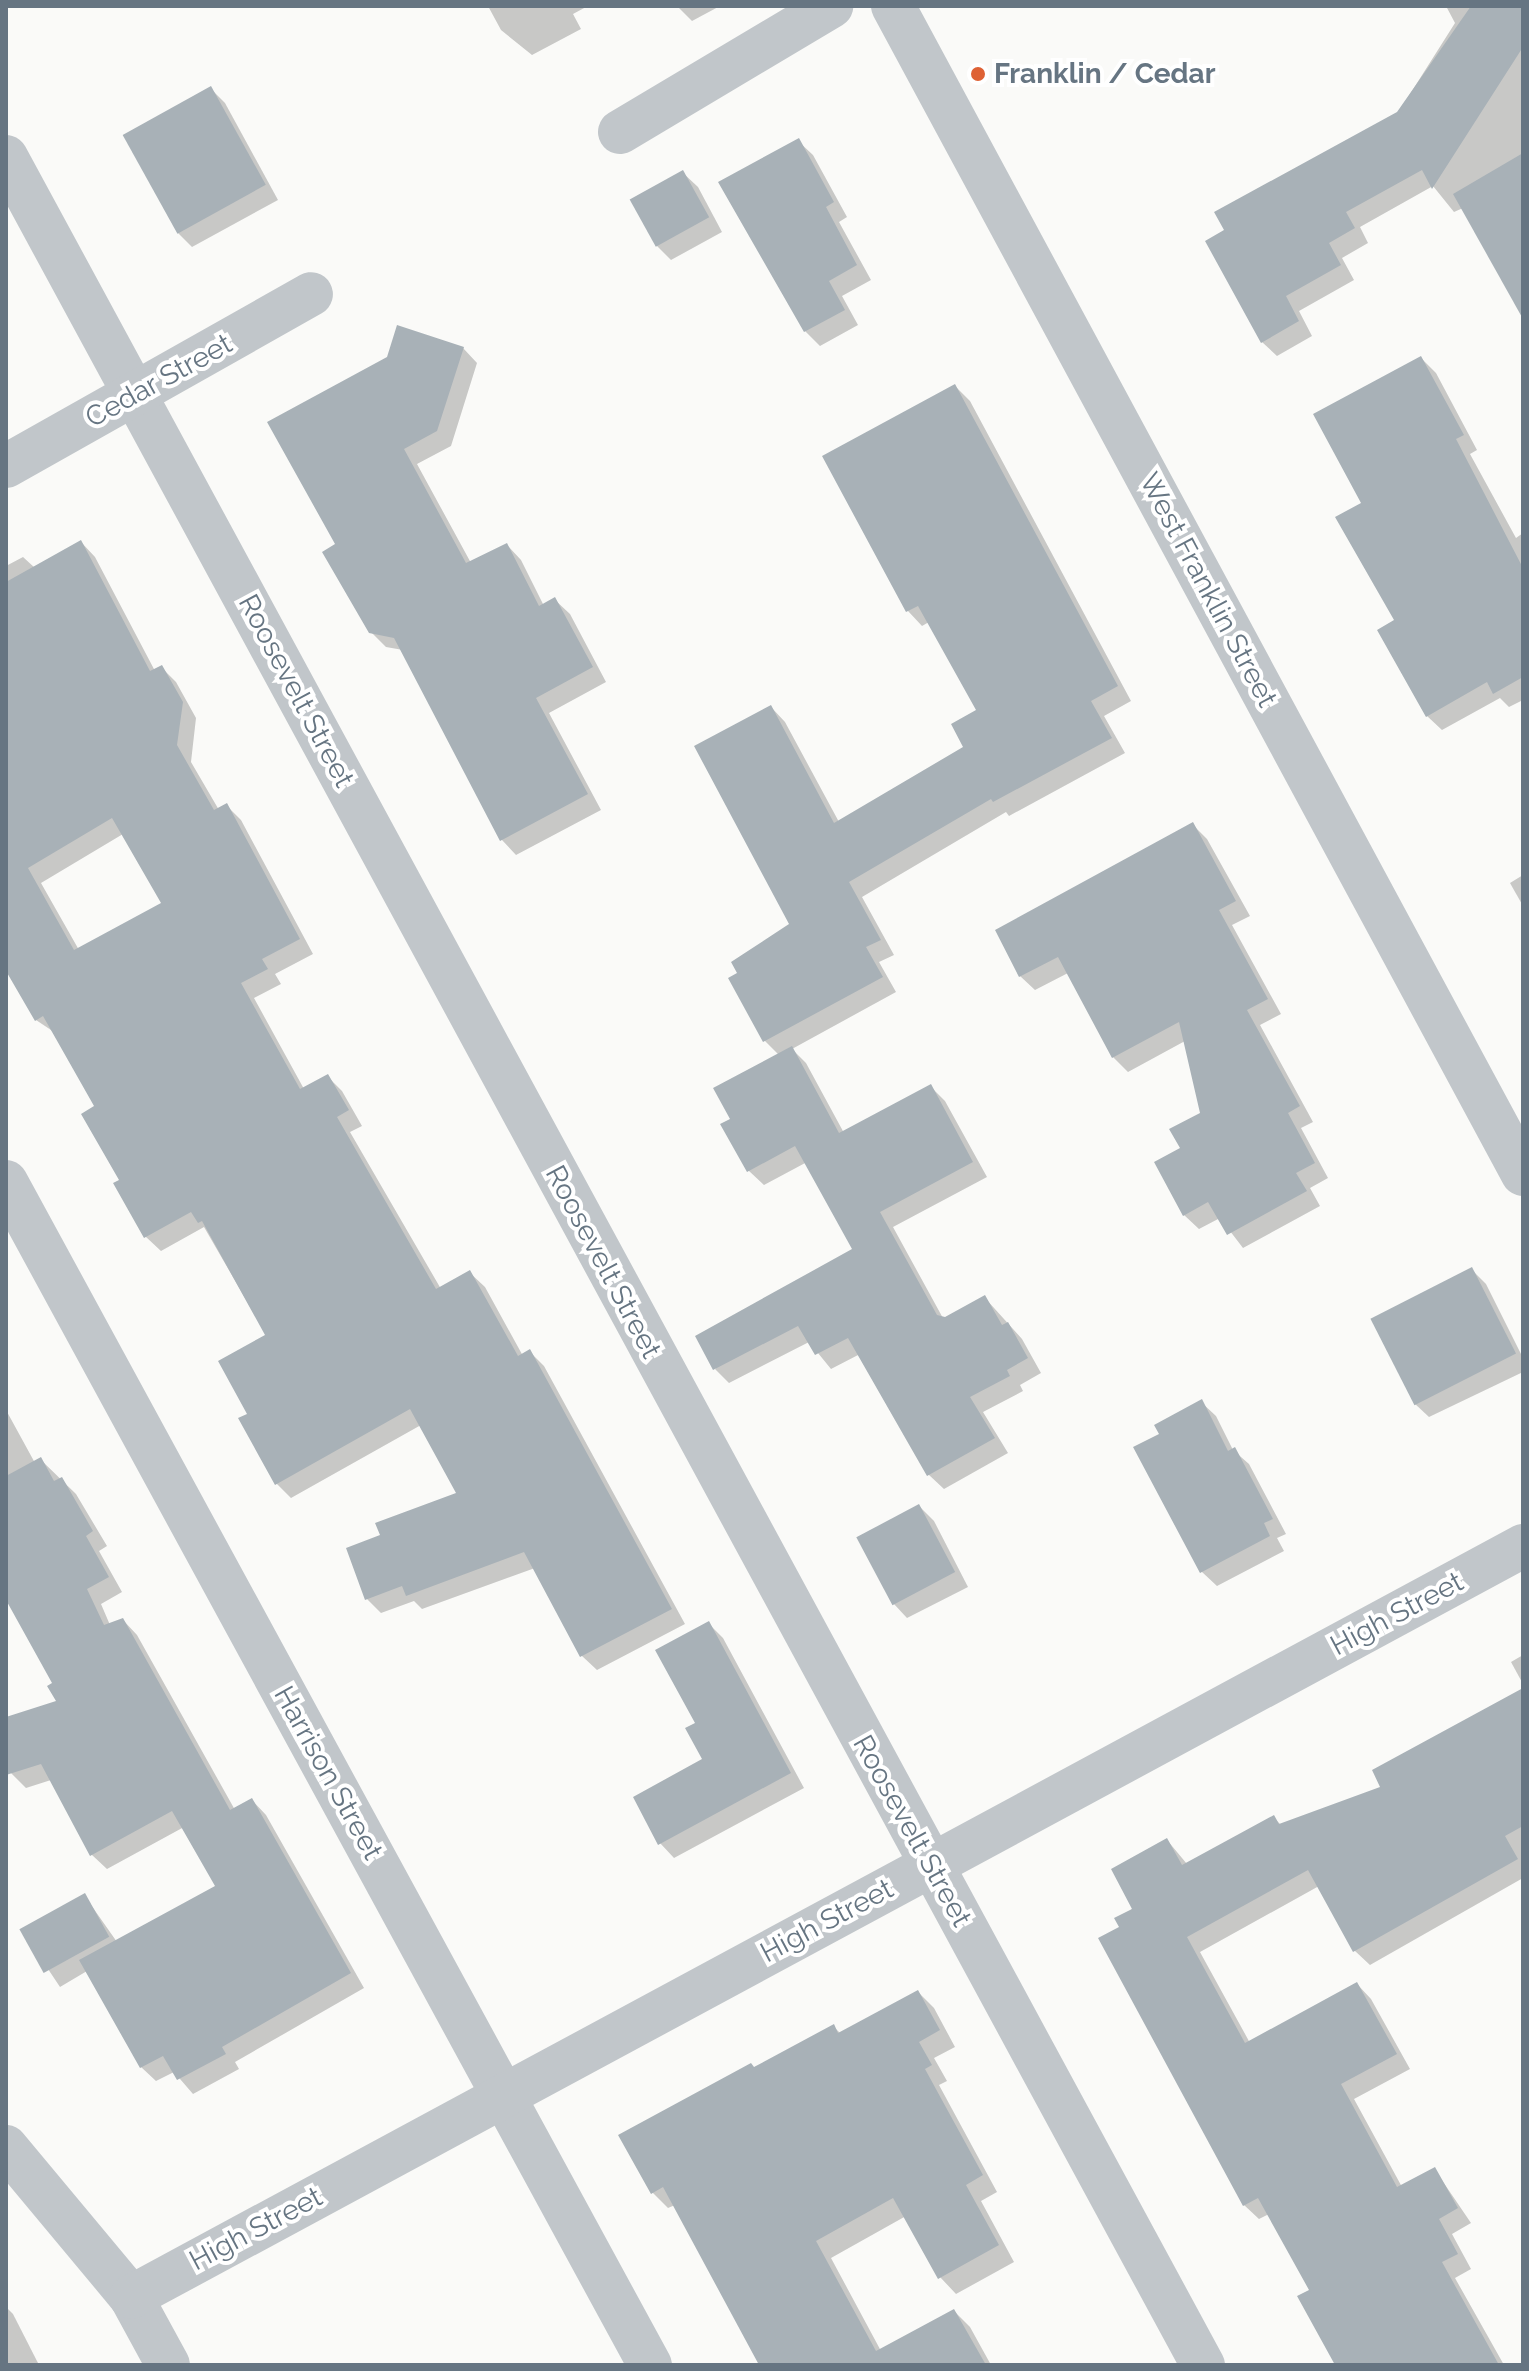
<!DOCTYPE html>
<style>
body{margin:0}
#map{position:relative;width:1529px;height:2371px;overflow:hidden;background:#fafaf8;font-family:Raleway,sans-serif}
div>[style]{position:absolute}
.shadow>*{inset:0;background:#0003}
.building>*{inset:0;background:#a8b1b7;transform-origin:0 0}
.minor>*{height:44px;margin:-22px;padding:0 22px;transform-origin:22px;border-radius:22px;background:#c1c6ca}
.dots>*{width:22px;height:22px;translate:-50% -50%;box-sizing:border-box;border:4px solid #fff;border-radius:50%}
span{translate:-50% -50%;white-space:nowrap;text-align:center;line-height:1.15;-webkit-text-stroke:8px #fff;paint-order:stroke}
.poi-label{font-size:28px;color:#667582;font-weight:700}
.left{translate:0 -50%;text-align:left}
.street-label{font-size:28px;color:#667582}
.frame{position:absolute;inset:0;border:8px solid #667582;pointer-events:none}
</style>
<div id="map">
<div class="shadow">
<i style="clip-path:polygon(488px 6px,586px 6px,586px 7px,573px 14px,581px 29px,532px 55px,501px 30px)"></i>
<i style="clip-path:polygon(677px 6px,720px 6px,692px 21px)"></i>
<i style="clip-path:polygon(1446px 6px,1523px 6px,1523px 282px,1463px 208px,1454px 212px,1433px 186px,1360px 227px,1368px 243px,1342px 258px,1354px 280px,1299px 311px,1312px 336px,1277px 356px,1262px 342px,1207px 242px,1398px 113px,1455px 23px)"></i>
<i style="clip-path:polygon(210px 88px,225px 103px,278px 200px,192px 247px,177px 232px,124px 135px)"></i>
<i style="clip-path:polygon(798px 141px,813px 155px,847px 217px,839px 222px,871px 280px,842px 296px,858px 325px,820px 346px,805px 331px)"></i>
<i style="clip-path:polygon(683px 173px,698px 187px,722px 232px,671px 260px,656px 245px)"></i>
<i style="clip-path:polygon(463px 348px,477px 363px,451px 446px,417px 464px,471px 563px,507px 545px,521px 560px,544px 606px,555px 600px,570px 614px,606px 682px,549px 713px,601px 810px,516px 855px,502px 840px,403px 650px,386px 647px,371px 632px,338px 545px)"></i>
<i style="clip-path:polygon(1421px 358px,1436px 373px,1477px 450px,1470px 454px,1516px 538px,1523px 533px,1523px 700px,1509px 707px,1500px 698px,1442px 730px,1427px 716px,1364px 503px)"></i>
<i style="clip-path:polygon(955px 386px,970px 401px,1131px 701px,1104px 716px,1125px 753px,1009px 816px,1006px 812px,862px 897px,894px 955px,879px 962px,896px 992px,792px 1049px,806px 1063px,844px 1133px,930px 1086px,945px 1101px,987px 1177px,893px 1227px,944px 1320px,985px 1298px,1022px 1339px,1041px 1373px,1020px 1385px,1023px 1391px,983px 1412px,1008px 1453px,944px 1489px,929px 1475px,860px 1354px,831px 1369px,809px 1342px,729px 1383px,715px 1369px,855px 1249px,807px 1162px,764px 1185px,749px 1171px,732px 1120px,779px 1055px,765px 1041px,739px 974px,791px 925px,771px 707px,785px 722px,839px 822px,966px 748px,978px 711px,929px 622px,922px 626px,908px 611px)"></i>
<i style="clip-path:polygon(evenodd,81px 542px,95px 557px,155px 671px,161px 667px,176px 682px,196px 718px,191px 762px,219px 810px,227px 806px,241px 820px,313px 954px,275px 974px,281px 984px,254px 998px,304px 1089px,327px 1076px,342px 1091px,362px 1126px,350px 1132px,441px 1289px,470px 1273px,485px 1287px,523px 1356px,530px 1352px,544px 1366px,685px 1624px,597px 1670px,582px 1656px,535px 1568px,422px 1609px,414px 1601px,381px 1613px,367px 1599px,382px 1536px,459px 1494px,421px 1425px,291px 1498px,276px 1483px,250px 1414px,267px 1336px,204px 1227px,161px 1251px,146px 1237px,97px 1107px,54px 1032px,36px 1020px,6px 967px,6px 566px,23px 557px,35px 568px,81px 542px,123px 834px,163px 904px,79px 950px,41px 883px,123px 834px)"></i>
<i style="clip-path:polygon(1193px 825px,1207px 839px,1250px 916px,1232px 925px,1281px 1014px,1260px 1025px,1313px 1122px,1301px 1128px,1328px 1178px,1310px 1188px,1320px 1206px,1243px 1248px,1220px 1218px,1199px 1229px,1184px 1215px,1183px 1149px,1202px 1114px,1185px 1041px,1128px 1072px,1113px 1057px,1068px 973px,1035px 990px,1020px 976px)"></i>
<i style="clip-path:polygon(1523px 875px,1523px 906px,1510px 883px)"></i>
<i style="clip-path:polygon(1471px 1269px,1486px 1284px,1523px 1358px,1523px 1372px,1429px 1417px,1414px 1403px)"></i>
<i style="clip-path:polygon(1201px 1402px,1216px 1416px,1233px 1450px,1249px 1464px,1286px 1534px,1277px 1538px,1284px 1551px,1217px 1586px,1202px 1572px)"></i>
<i style="clip-path:polygon(6px 1410px,35px 1463px,41px 1460px,76px 1494px,107px 1546px,99px 1551px,122px 1592px,101px 1604px,110px 1625px,123px 1620px,137px 1635px,235px 1810px,252px 1800px,266px 1815px,364px 1988px,235px 2062px,239px 2069px,193px 2094px,174px 2072px,156px 2081px,141px 2067px,87px 1971px,60px 1987px,22px 1930px,84px 1895px,117px 1942px,218px 1886px,184px 1827px,107px 1869px,92px 1855px,51px 1780px,26px 1788px,11px 1773px,6px 1719px,59px 1703px,55px 1684px,6px 1596px)"></i>
<i style="clip-path:polygon(919px 1506px,934px 1521px,968px 1587px,907px 1618px,893px 1603px,858px 1537px)"></i>
<i style="clip-path:polygon(708px 1623px,723px 1638px,804px 1788px,674px 1858px,660px 1843px,705px 1760px,697px 1724px)"></i>
<i style="clip-path:polygon(1523px 1655px,1523px 1684px,1511px 1662px)"></i>
<i style="clip-path:polygon(1523px 1690px,1523px 1878px,1370px 1965px,1355px 1951px,1319px 1886px,1200px 1952px,1250px 2043px,1357px 1984px,1371px 1999px,1410px 2069px,1354px 2099px,1402px 2187px,1435px 2170px,1471px 2223px,1452px 2234px,1471px 2269px,1455px 2278px,1504px 2365px,1338px 2365px,1311px 2290px,1269px 2214px,1259px 2219px,1244px 2205px,1122px 1928px,1167px 1840px,1187px 1864px,1274px 1818px,1282px 1826px,1383px 1788px)"></i>
<i style="clip-path:polygon(918px 1992px,934px 2008px,955px 2047px,934px 2058px,947px 2081px,939px 2085px,997px 2192px,981px 2201px,1014px 2262px,956px 2294px,940px 2277px,906px 2216px,831px 2258px,881px 2351px,954px 2311px,970px 2327px,991px 2365px,762px 2365px,675px 2205px,668px 2208px,652px 2192px,755px 2069px,833px 2026px,841px 2034px)"></i>
<i style="clip-path:polygon(6px 2307px,13px 2314px,39px 2365px,6px 2365px)"></i>
</div>
<div class="building">
<i style="clip-path:polygon(1471px 6px,1523px 6px,1523px 47px,1432px 189px,1422px 170px,1346px 212px,1355px 228px,1329px 243px,1341px 265px,1286px 296px,1299px 321px,1261px 343px,1205px 241px,1224px 230px,1214px 212px,1397px 112px)"></i>
<i style="left:211px;top:86px;width:113px;height:101px;rotate:61deg"></i>
<i style="clip-path:polygon(799px 138px,834px 202px,826px 207px,857px 265px,829px 281px,845px 310px,804px 332px,718px 182px)"></i>
<i style="clip-path:polygon(1523px 153px,1523px 319px,1453px 194px)"></i>
<i style="left:683px;top:170px;width:54px;height:61px;rotate:61deg"></i>
<i style="clip-path:polygon(397px 325px,464px 347px,437px 431px,404px 449px,466px 563px,507px 543px,539px 606px,555px 597px,593px 667px,536px 698px,588px 794px,500px 841px,394px 638px,369px 633px,322px 552px,335px 544px,267px 422px,387px 357px)"></i>
<i style="clip-path:polygon(1421px 356px,1464px 435px,1456px 439px,1523px 568px,1523px 677px,1493px 694px,1487px 682px,1426px 717px,1377px 630px,1394px 620px,1335px 517px,1361px 503px,1313px 414px)"></i>
<i style="clip-path:polygon(955px 384px,1118px 686px,1091px 701px,1112px 738px,993px 802px,991px 799px,849px 882px,881px 940px,866px 947px,883px 977px,763px 1042px,728px 978px,737px 973px,731px 962px,789px 924px,694px 746px,771px 705px,834px 823px,963px 747px,951px 724px,976px 710px,918px 606px,906px 612px,822px 456px)"></i>
<i style="clip-path:polygon(evenodd,81px 540px,150px 671px,162px 665px,183px 702px,177px 745px,214px 810px,227px 803px,300px 939px,262px 959px,268px 969px,241px 983px,300px 1089px,328px 1074px,349px 1110px,337px 1117px,436px 1289px,470px 1270px,518px 1356px,530px 1349px,672px 1609px,580px 1657px,524px 1552px,406px 1596px,402px 1586px,365px 1600px,346px 1548px,380px 1535px,375px 1523px,456px 1493px,410px 1409px,275px 1485px,238px 1418px,247px 1414px,218px 1361px,265px 1335px,202px 1221px,198px 1223px,191px 1212px,144px 1238px,113px 1183px,119px 1180px,81px 1114px,94px 1106px,43px 1016px,35px 1021px,6px 971px,6px 582px,81px 540px,112px 818px,161px 903px,74px 950px,28px 868px,112px 818px)"></i>
<i style="clip-path:polygon(1193px 822px,1236px 901px,1219px 910px,1268px 999px,1247px 1010px,1300px 1106px,1288px 1113px,1315px 1163px,1296px 1173px,1307px 1191px,1227px 1235px,1208px 1202px,1183px 1216px,1154px 1162px,1180px 1148px,1169px 1129px,1200px 1113px,1179px 1022px,1112px 1058px,1058px 957px,1019px 977px,995px 930px)"></i>
<i style="clip-path:polygon(792px 1046px,839px 1133px,931px 1084px,973px 1162px,880px 1212px,937px 1315px,945px 1317px,985px 1295px,1002px 1325px,1008px 1322px,1028px 1358px,1007px 1370px,1010px 1376px,970px 1397px,995px 1438px,927px 1476px,848px 1338px,815px 1355px,798px 1326px,713px 1370px,695px 1336px,852px 1249px,795px 1146px,747px 1172px,720px 1124px,730px 1119px,713px 1088px)"></i>
<i style="left:1472px;top:1267px;width:97px;height:114px;rotate:63deg"></i>
<i style="clip-path:polygon(1202px 1399px,1228px 1451px,1235px 1447px,1273px 1519px,1264px 1523px,1270px 1536px,1200px 1573px,1133px 1447px,1159px 1434px,1154px 1425px)"></i>
<i style="clip-path:polygon(41px 1457px,54px 1481px,62px 1477px,93px 1531px,86px 1536px,109px 1577px,87px 1589px,104px 1625px,123px 1618px,230px 1810px,252px 1798px,351px 1973px,222px 2047px,226px 2054px,177px 2080px,163px 2056px,140px 2068px,79px 1960px,215px 1886px,172px 1811px,90px 1856px,41px 1764px,6px 1775px,6px 1717px,56px 1701px,47px 1686px,52px 1683px,6px 1600px,6px 1476px)"></i>
<i style="left:919px;top:1504px;width:77px;height:71px;rotate:62deg"></i>
<i style="clip-path:polygon(709px 1621px,791px 1773px,658px 1845px,633px 1797px,702px 1759px,685px 1728px,695px 1723px,655px 1650px)"></i>
<i style="clip-path:polygon(1523px 1688px,1523px 1826px,1505px 1836px,1518px 1859px,1353px 1952px,1308px 1870px,1187px 1937px,1245px 2043px,1357px 1982px,1397px 2054px,1341px 2084px,1397px 2187px,1435px 2167px,1458px 2208px,1439px 2219px,1458px 2254px,1442px 2262px,1499px 2365px,1335px 2365px,1297px 2296px,1309px 2290px,1258px 2198px,1243px 2206px,1098px 1938px,1119px 1927px,1114px 1918px,1132px 1909px,1111px 1869px,1167px 1838px,1182px 1865px,1274px 1815px,1279px 1824px,1380px 1787px,1372px 1770px)"></i>
<i style="left:85px;top:1893px;width:50px;height:75px;rotate:61deg"></i>
<i style="clip-path:polygon(918px 1990px,940px 2030px,919px 2042px,932px 2065px,925px 2069px,983px 2175px,966px 2185px,999px 2245px,938px 2279px,893px 2198px,816px 2241px,876px 2351px,954px 2309px,986px 2365px,759px 2365px,663px 2187px,651px 2194px,618px 2135px,751px 2063px,754px 2067px,834px 2024px,838px 2033px)"></i>
</div>
<div class="minor">
<i style="left:893px;top:6px;width:1327px;rotate:61.66deg"></i>
<i style="left:620px;top:132px;width:246px;rotate:-30.8deg"></i>
<i style="left:6px;top:157px;width:2512px;rotate:61.54deg"></i>
<i style="left:6px;top:466px;width:350px;rotate:-29.4deg"></i>
<i style="left:6px;top:1182px;width:1347px;rotate:61.44deg"></i>
<i style="left:6px;top:2147px;width:195px;rotate:50.2deg"></i>
<i style="left:131px;top:2297px;width:77px;rotate:61.4deg"></i>
<i style="left:131px;top:2297px;width:1582px;rotate:-28.35deg"></i>
</div>
<div class="dots">
<i style="left:978px;top:74px;background:#de6134"></i>
</div>
<div class="poi-label">
<span class="left" style="left:994px;top:74px">Franklin / Cedar</span>
</div>
<div class="street-label">
<span style="left:159px;top:381px;rotate:-29deg">Cedar Street</span>
<span style="left:1208px;top:590px;rotate:62deg">West Franklin Street</span>
<span style="left:296px;top:691px;rotate:62deg">Roosevelt Street</span>
<span style="left:603px;top:1262px;rotate:62deg">Roosevelt Street</span>
<span style="left:1397px;top:1614px;rotate:-28deg">High Street</span>
<span style="left:328px;top:1773px;rotate:61deg">Harrison Street</span>
<span style="left:912px;top:1831px;rotate:61deg">Roosevelt Street</span>
<span style="left:827px;top:1921px;rotate:-28deg">High Street</span>
<span style="left:256px;top:2229px;rotate:-28deg">High Street</span>
</div>
<div class="frame"></div>
</div>
